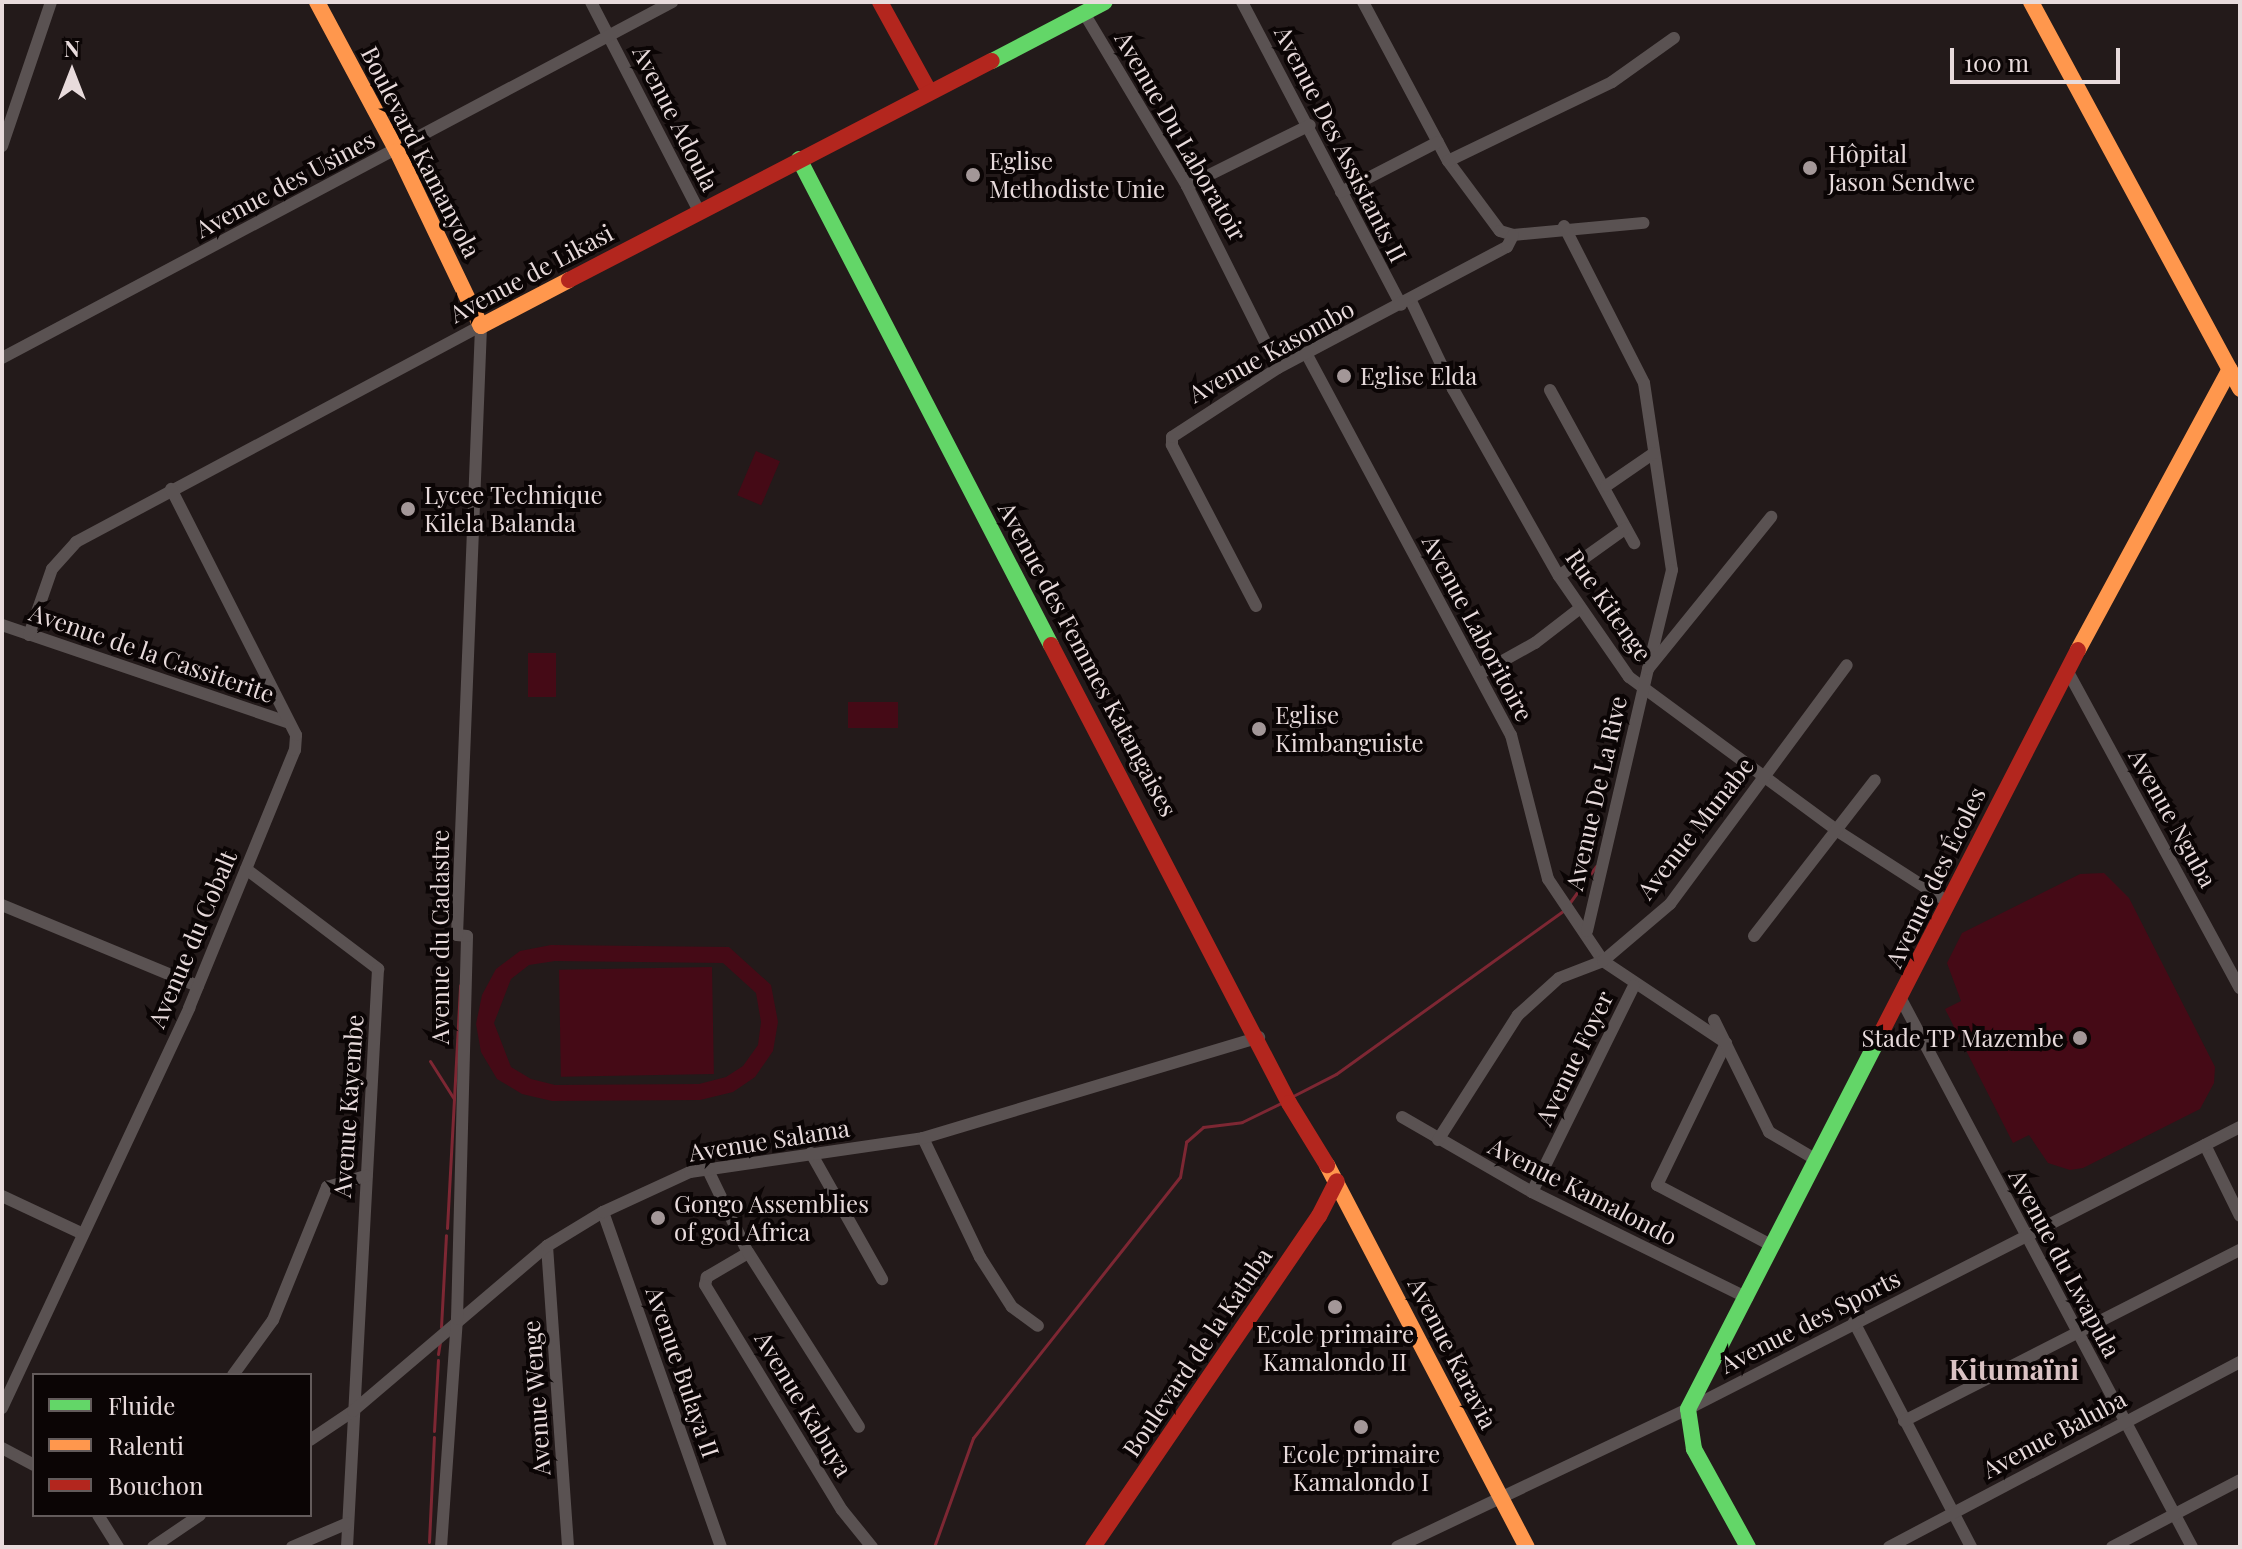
<!DOCTYPE html>
<meta charset="utf-8">
<style>
body{margin:0}
#map{position:relative;width:2242px;height:1549px;overflow:hidden;background:#231a1a;font-family:"Playfair Display",serif}
div>[style]{position:absolute}
.green>*{inset:0;background:#450a16;transform-origin:0 0}
.stream>*{height:3px;margin:-1.5px;padding:0 1.5px;transform-origin:1.5px;border-radius:1.5px;background:#7d2733}
.street>*{height:12px;margin:-6px;padding:0 6px;transform-origin:6px;border-radius:6px;background:#5a5252}
.fast>*{height:16px;margin:-8px;padding:0 8px;transform-origin:8px;border-radius:8px;background:#63d668}
.slow>*{height:16px;margin:-8px;padding:0 8px;transform-origin:8px;border-radius:8px;background:#ff974d}
.jam>*{height:16px;margin:-8px;padding:0 8px;transform-origin:8px;border-radius:8px;background:#b3261e}
.dots>*{width:22px;height:22px;translate:-50% -50%;box-sizing:border-box;border:4px solid #0b0505;border-radius:50%}
span{translate:-50% -50%;white-space:nowrap;text-align:center;line-height:1.15;-webkit-text-stroke:8px #0b0505;paint-order:stroke}
.street-label{font-size:24px;color:#e8dbdc}
.poi-label{font-size:24px;color:#e8dbdc}
.left{translate:0 -50%;text-align:left}
.right{translate:-100% -50%;text-align:right}
.quarter-label{font-size:28px;color:#dbc3c4;font-weight:700}
.frame{position:absolute;inset:0;border:4px solid #e8dbdc;pointer-events:none}
.legend{position:absolute;left:32px;top:1373px;width:280px;height:144px;box-sizing:border-box;background:#0b0505;border:2px solid #635b5b;margin:0;padding:10px 14px;list-style:none;font-size:24px;color:#e8dbdc}
.legend li{display:flex;align-items:center;gap:16px;height:40px}
.legend b{width:40px;border:2px solid #635b5b}
.north{position:absolute;left:32px;top:32px;width:80px;height:80px;-webkit-text-stroke:6px #0b0505;paint-order:stroke;rotate:0deg;font-size:22px;font-weight:700;line-height:32px;text-align:center;color:#e8dbdc}
.north::after{content:'';display:block;margin:auto;width:28px;height:36px;background:#e8dbdc;clip-path:polygon(50% 0,100% 100%,50% 72%,0 100%)}
.scale{position:absolute;left:1950px;top:48px;width:170px;height:36px;box-sizing:border-box;border:4px solid #e8dbdc;border-top:0;padding-left:10px;font-size:24px;line-height:28px;white-space:nowrap;color:#e8dbdc;-webkit-text-stroke:6px #0b0505;paint-order:stroke}
</style>
<div id="map">
<div class="green">
<i style="left:756px;top:451px;width:26px;height:48px;rotate:23deg"></i>
<i style="left:528px;top:653px;width:28px;height:44px"></i>
<i style="left:848px;top:702px;width:50px;height:26px"></i>
<i style="clip-path:polygon(2104px 873px,2129px 898px,2215px 1067px,2214px 1083px,2200px 1109px,2083px 1168px,2070px 1170px,2048px 1163px,2029px 1135px,2013px 1143px,1945px 1009px,1961px 1001px,1947px 963px,1962px 933px,2080px 874px)"></i>
<i style="clip-path:polygon(evenodd,551px 945px,729px 947px,771px 985px,778px 1022px,773px 1051px,755px 1077px,733px 1092px,700px 1100px,552px 1101px,522px 1094px,497px 1079px,481px 1052px,476px 1024px,482px 995px,496px 969px,520px 951px,551px 945px,555px 961px,723px 963px,756px 993px,761px 1022px,758px 1045px,743px 1066px,726px 1077px,699px 1084px,555px 1085px,531px 1079px,511px 1067px,494px 1023px,511px 979px,529px 965px,555px 961px)"></i>
<i style="left:712px;top:967px;width:107px;height:153px;rotate:89deg"></i>
</div>
<div class="stream">
<i style="left:1568px;top:905px;width:48px;rotate:-54.3deg"></i>
<i style="left:430px;top:1061px;width:45px;rotate:57.7deg"></i>
<i style="left:1293px;top:1096px;width:48px;rotate:-27.1deg"></i>
<i style="left:1336px;top:1074px;width:279px;rotate:-35.7deg"></i>
<i style="left:447px;top:1228px;width:243px;rotate:-86.9deg"></i>
<i style="left:441px;top:1327px;width:92px;rotate:-86.9deg"></i>
<i style="left:438px;top:1354px;width:12px;rotate:-81deg"></i>
<i style="left:434px;top:1431px;width:71px;rotate:-86.8deg"></i>
<i style="left:429px;top:1542px;width:105px;rotate:-87.3deg"></i>
<i style="left:934px;top:1547px;width:116px;rotate:-70.3deg"></i>
<i style="left:973px;top:1438px;width:333px;rotate:-51.6deg"></i>
<i style="left:1180px;top:1177px;width:36px;rotate:-80deg"></i>
<i style="left:1186px;top:1142px;width:23px;rotate:-41deg"></i>
<i style="left:1203px;top:1127px;width:39px;rotate:-7deg"></i>
<i style="left:1242px;top:1122px;width:46px;rotate:-26deg"></i>
</div>
<div class="street">
<i style="left:591px;top:2px;width:235px;rotate:62.7deg"></i>
<i style="left:1242px;top:2px;width:342px;rotate:62.3deg"></i>
<i style="left:1363px;top:2px;width:180px;rotate:61.9deg"></i>
<i style="left:1448px;top:161px;width:87px;rotate:53.4deg"></i>
<i style="left:1500px;top:231px;width:14px;rotate:17deg"></i>
<i style="left:1513px;top:235px;width:131px;rotate:-5.3deg"></i>
<i style="left:1084px;top:13px;width:201px;rotate:59.2deg"></i>
<i style="left:1187px;top:186px;width:203px;rotate:63.4deg"></i>
<i style="left:2px;top:146px;width:152px;rotate:-71.2deg"></i>
<i style="left:1448px;top:161px;width:182px;rotate:-25.7deg"></i>
<i style="left:1612px;top:82px;width:76px;rotate:-35.4deg"></i>
<i style="left:1187px;top:186px;width:137px;rotate:-26.4deg"></i>
<i style="left:1341px;top:192px;width:109px;rotate:-27.3deg"></i>
<i style="left:1564px;top:226px;width:176px;rotate:63deg"></i>
<i style="left:1644px;top:383px;width:189px;rotate:81.5deg"></i>
<i style="left:1672px;top:570px;width:102px;rotate:103.6deg"></i>
<i style="left:1411px;top:301px;width:98px;rotate:64.5deg"></i>
<i style="left:1453px;top:389px;width:215px;rotate:60.5deg"></i>
<i style="left:1559px;top:576px;width:123px;rotate:55.3deg"></i>
<i style="left:1629px;top:677px;width:261px;rotate:36.4deg"></i>
<i style="left:1839px;top:832px;width:130px;rotate:32.7deg"></i>
<i style="left:1306px;top:353px;width:434px;rotate:61.8deg"></i>
<i style="left:1511px;top:735px;width:149px;rotate:75.6deg"></i>
<i style="left:1548px;top:879px;width:99px;rotate:56.1deg"></i>
<i style="left:1603px;top:961px;width:148px;rotate:33.7deg"></i>
<i style="left:1726px;top:1043px;width:158px;rotate:115.9deg"></i>
<i style="left:1657px;top:1185px;width:129px;rotate:27.8deg"></i>
<i style="left:2px;top:358px;width:759px;rotate:-27.98deg"></i>
<i style="left:1550px;top:390px;width:175px;rotate:61.2deg"></i>
<i style="left:1606px;top:486px;width:58px;rotate:-34.5deg"></i>
<i style="left:1559px;top:576px;width:82px;rotate:-35.6deg"></i>
<i style="left:1256px;top:606px;width:182px;rotate:-117.6deg"></i>
<i style="left:1172px;top:445px;width:8px;rotate:-90deg"></i>
<i style="left:1172px;top:437px;width:126px;rotate:-33.1deg"></i>
<i style="left:1278px;top:368px;width:259px;rotate:-27.9deg"></i>
<i style="left:1507px;top:247px;width:13px;rotate:-63deg"></i>
<i style="left:2px;top:625px;width:301px;rotate:18.8deg"></i>
<i style="left:29px;top:635px;width:70px;rotate:-70.8deg"></i>
<i style="left:52px;top:569px;width:36px;rotate:-48deg"></i>
<i style="left:76px;top:542px;width:459px;rotate:-28.1deg"></i>
<i style="left:2067px;top:670px;width:362px;rotate:61.5deg"></i>
<i style="left:1481px;top:673px;width:62px;rotate:-29.1deg"></i>
<i style="left:1535px;top:643px;width:56px;rotate:-37.7deg"></i>
<i style="left:246px;top:869px;width:166px;rotate:37.1deg"></i>
<i style="left:378px;top:969px;width:579px;rotate:93.07deg"></i>
<i style="left:2px;top:905px;width:212px;rotate:22.5deg"></i>
<i style="left:1587px;top:931px;width:269px;rotate:-76.9deg"></i>
<i style="left:1648px;top:669px;width:196px;rotate:-51deg"></i>
<i style="left:1754px;top:936px;width:197px;rotate:-52.2deg"></i>
<i style="left:1901px;top:999px;width:620px;rotate:62.03deg"></i>
<i style="left:1714px;top:1020px;width:125px;rotate:63.8deg"></i>
<i style="left:1769px;top:1132px;width:53px;rotate:30.4deg"></i>
<i style="left:1402px;top:1117px;width:150px;rotate:30deg"></i>
<i style="left:1532px;top:1192px;width:240px;rotate:26.2deg"></i>
<i style="left:923px;top:1138px;width:132px;rotate:64.4deg"></i>
<i style="left:980px;top:1257px;width:59px;rotate:57.4deg"></i>
<i style="left:1012px;top:1307px;width:32px;rotate:36deg"></i>
<i style="left:1438px;top:1140px;width:148px;rotate:-57.4deg"></i>
<i style="left:1518px;top:1015px;width:55px;rotate:-42.1deg"></i>
<i style="left:1559px;top:978px;width:47px;rotate:-21.1deg"></i>
<i style="left:1603px;top:961px;width:88px;rotate:-40.4deg"></i>
<i style="left:1670px;top:904px;width:297px;rotate:-53.5deg"></i>
<i style="left:2205px;top:1145px;width:79px;rotate:63.8deg"></i>
<i style="left:811px;top:1153px;width:145px;rotate:60.6deg"></i>
<i style="left:707px;top:1168px;width:94px;rotate:64.2deg"></i>
<i style="left:748px;top:1253px;width:48px;rotate:149.7deg"></i>
<i style="left:707px;top:1277px;width:8px;rotate:104deg"></i>
<i style="left:705px;top:1285px;width:263px;rotate:58.7deg"></i>
<i style="left:842px;top:1510px;width:48px;rotate:51deg"></i>
<i style="left:1532px;top:1192px;width:230px;rotate:-63.7deg"></i>
<i style="left:2px;top:1196px;width:89px;rotate:25.1deg"></i>
<i style="left:603px;top:1212px;width:355px;rotate:70.6deg"></i>
<i style="left:547px;top:1246px;width:302px;rotate:86deg"></i>
<i style="left:748px;top:1252px;width:207px;rotate:57.6deg"></i>
<i style="left:1854px;top:1322px;width:254px;rotate:62.5deg"></i>
<i style="left:233px;top:1375px;width:68px;rotate:-54deg"></i>
<i style="left:273px;top:1320px;width:144px;rotate:-67.9deg"></i>
<i style="left:327px;top:1187px;width:41px;rotate:-15.8deg"></i>
<i style="left:2px;top:1408px;width:442px;rotate:-64.9deg"></i>
<i style="left:189px;top:1008px;width:279px;rotate:-67.7deg"></i>
<i style="left:295px;top:750px;width:15px;rotate:-86deg"></i>
<i style="left:296px;top:735px;width:276px;rotate:-116.9deg"></i>
<i style="left:1904px;top:1421px;width:377px;rotate:-27deg"></i>
<i style="left:310px;top:1440px;width:52px;rotate:-34deg"></i>
<i style="left:353px;top:1411px;width:255px;rotate:-40.4deg"></i>
<i style="left:547px;top:1246px;width:66px;rotate:-31.3deg"></i>
<i style="left:603px;top:1212px;width:96px;rotate:-24.7deg"></i>
<i style="left:690px;top:1172px;width:235px;rotate:-8.3deg"></i>
<i style="left:923px;top:1138px;width:351px;rotate:-16.7deg"></i>
<i style="left:2px;top:1448px;width:36px;rotate:28deg"></i>
<i style="left:98px;top:1515px;width:38px;rotate:58deg"></i>
<i style="left:153px;top:1547px;width:57px;rotate:-34.2deg"></i>
<i style="left:292px;top:1547px;width:61px;rotate:-23.2deg"></i>
<i style="left:441px;top:1547px;width:229px;rotate:-86deg"></i>
<i style="left:457px;top:1319px;width:383px;rotate:-88.5deg"></i>
<i style="left:467px;top:936px;width:10px;rotate:-174deg"></i>
<i style="left:457px;top:935px;width:609px;rotate:-87.74deg"></i>
<i style="left:1397px;top:1547px;width:322px;rotate:-25.4deg"></i>
<i style="left:1688px;top:1409px;width:620px;rotate:-27.06deg"></i>
<i style="left:1889px;top:1547px;width:397px;rotate:-27.8deg"></i>
<i style="left:2112px;top:1547px;width:144px;rotate:-27.6deg"></i>
</div>
<div class="fast">
<i style="left:992px;top:61px;width:127px;rotate:-27.6deg"></i>
<i style="left:799px;top:159px;width:547px;rotate:62.59deg"></i>
<i style="left:1748px;top:1547px;width:112px;rotate:-118.9deg"></i>
<i style="left:1694px;top:1449px;width:40px;rotate:-98.5deg"></i>
<i style="left:1688px;top:1409px;width:418px;rotate:-62.8deg"></i>
</div>
<div class="slow">
<i style="left:317px;top:2px;width:169px;rotate:61.8deg"></i>
<i style="left:397px;top:151px;width:194px;rotate:64.4deg"></i>
<i style="left:481px;top:326px;width:99px;rotate:-27.6deg"></i>
<i style="left:2031px;top:2px;width:440px;rotate:61.6deg"></i>
<i style="left:2078px;top:650px;width:319px;rotate:-61.6deg"></i>
<i style="left:1327px;top:1165px;width:431px;rotate:62.4deg"></i>
</div>
<div class="jam">
<i style="left:880px;top:2px;width:102px;rotate:61.2deg"></i>
<i style="left:569px;top:280px;width:476px;rotate:-27.4deg"></i>
<i style="left:1051px;top:645px;width:516px;rotate:62.54deg"></i>
<i style="left:1289px;top:1103px;width:73px;rotate:58.5deg"></i>
<i style="left:1879px;top:1037px;width:435px;rotate:-62.8deg"></i>
<i style="left:1093px;top:1547px;width:401px;rotate:-55.7deg"></i>
<i style="left:1319px;top:1216px;width:39px;rotate:-63deg"></i>
</div>
<div class="dots">
<i style="left:1810px;top:168px;background:#a39798"></i>
<i style="left:973px;top:175px;background:#a39798"></i>
<i style="left:1344px;top:376px;background:#a39798"></i>
<i style="left:408px;top:509px;background:#a39798"></i>
<i style="left:1259px;top:729px;background:#a39798"></i>
<i style="left:2080px;top:1038px;background:#a39798"></i>
<i style="left:658px;top:1218px;background:#a39798"></i>
<i style="left:1335px;top:1307px;background:#a39798"></i>
<i style="left:1361px;top:1427px;background:#a39798"></i>
</div>
<div class="street-label">
<span style="left:676px;top:118px;rotate:63deg">Avenue Adoula</span>
<span style="left:1181px;top:136px;rotate:60deg">Avenue Du Laboratoir</span>
<span style="left:1341px;top:144px;rotate:63deg">Avenue Des Assistants II</span>
<span style="left:421px;top:152px;rotate:63deg">Boulevard Kamanyola</span>
<span style="left:285px;top:184px;rotate:-28deg">Avenue des Usines</span>
<span style="left:531px;top:273px;rotate:-28deg">Avenue de Likasi</span>
<span style="left:1271px;top:351px;rotate:-29deg">Avenue Kasombo</span>
<span style="left:1609px;top:605px;rotate:55deg">Rue Kitenge</span>
<span style="left:1478px;top:628px;rotate:62deg">Avenue Laboritoire</span>
<span style="left:152px;top:653px;rotate:19deg">Avenue de la Cassiterite</span>
<span style="left:1088px;top:659px;rotate:62deg">Avenue des Femmes Katangaises</span>
<span style="left:1596px;top:793px;rotate:-77deg">Avenue De La Rive</span>
<span style="left:2173px;top:818px;rotate:61deg">Avenue Nguba</span>
<span style="left:1695px;top:828px;rotate:-52deg">Avenue Munabe</span>
<span style="left:1935px;top:877px;rotate:-64deg">Avenue des Écoles</span>
<span style="left:440px;top:937px;rotate:-90deg">Avenue du Cadastre</span>
<span style="left:192px;top:939px;rotate:-67deg">Avenue du Cobalt</span>
<span style="left:1574px;top:1058px;rotate:-64deg">Avenue Foyer</span>
<span style="left:348px;top:1106px;rotate:-86deg">Avenue Kayembe</span>
<span style="left:769px;top:1140px;rotate:-9deg">Avenue Salama</span>
<span style="left:1583px;top:1191px;rotate:27deg">Avenue Kamalondo</span>
<span style="left:2065px;top:1263px;rotate:62deg">Avenue du Lwapula</span>
<span style="left:1810px;top:1321px;rotate:-27deg">Avenue des Sports</span>
<span style="left:1197px;top:1352px;rotate:-56deg">Boulevard de la Katuba</span>
<span style="left:1453px;top:1353px;rotate:63deg">Avenue Karavia</span>
<span style="left:683px;top:1372px;rotate:71deg">Avenue Bulaya II</span>
<span style="left:536px;top:1398px;rotate:-94deg">Avenue Wenge</span>
<span style="left:804px;top:1404px;rotate:59deg">Avenue Kabuya</span>
<span style="left:2054px;top:1434px;rotate:-28deg">Avenue Baluba</span>
</div>
<div class="poi-label">
<span class="left" style="left:1828px;top:168px">Hôpital<br>Jason Sendwe</span>
<span class="left" style="left:989px;top:175px">Eglise<br>Methodiste Unie</span>
<span class="left" style="left:1360px;top:376px">Eglise Elda</span>
<span class="left" style="left:424px;top:509px">Lycee Technique<br>Kilela Balanda</span>
<span class="left" style="left:1275px;top:729px">Eglise<br>Kimbanguiste</span>
<span class="right" style="left:2064px;top:1038px">Stade TP Mazembe</span>
<span class="left" style="left:674px;top:1218px">Gongo Assemblies<br>of god Africa</span>
<span style="left:1335px;top:1348px">Ecole primaire<br>Kamalondo II</span>
<span style="left:1361px;top:1468px">Ecole primaire<br>Kamalondo I</span>
</div>
<div class="quarter-label">
<span style="left:2014px;top:1369px">Kitumaïni</span>
</div>
<div class="frame"></div>
<ul class="legend">
<li><b style="height:10px;background:#63d668"></b>Fluide</li>
<li><b style="height:10px;background:#ff974d"></b>Ralenti</li>
<li><b style="height:10px;background:#b3261e"></b>Bouchon</li>
</ul>
<div class="north">N</div>
<div class="scale">100 m</div>
</div>
